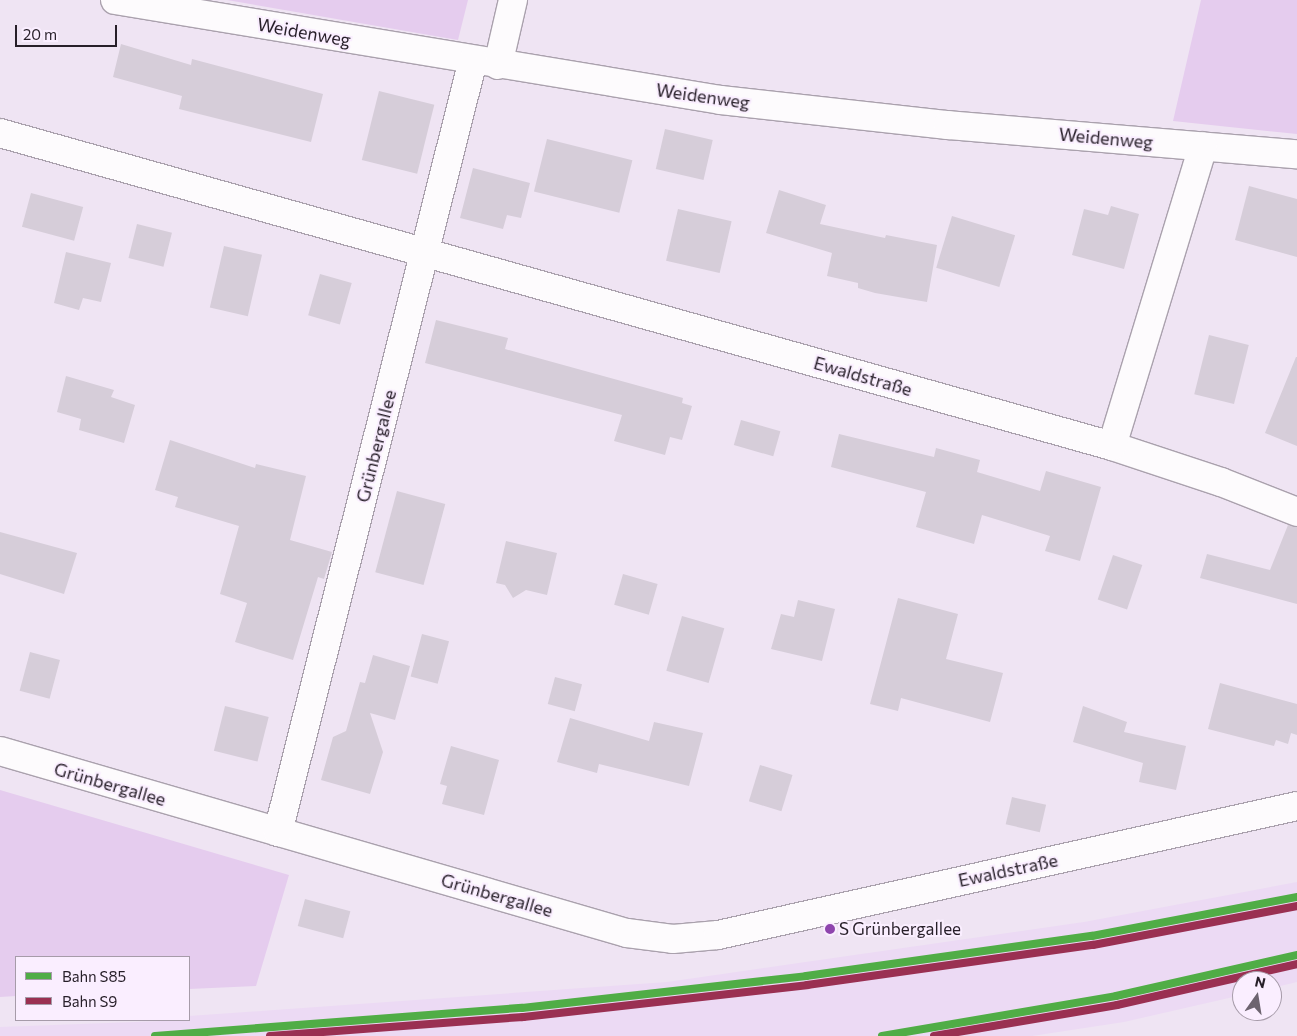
<!DOCTYPE html>
<meta charset="utf-8">
<style>
body{margin:0}
#map{position:relative;width:1297px;height:1036px;overflow:hidden;background:#efe4f3;font-family:Commissioner,sans-serif}
div>[style]{position:absolute}
.built>*{inset:0;background:#ecdaf4}
.green>*{inset:0;background:#e5ccee}
.building>*{inset:0;background:#d6cdd9;transform-origin:0 0}
.roads{filter:drop-shadow(1px 0 #aaa1ad) drop-shadow(-1px 0 #aaa1ad) drop-shadow(0 1px #aaa1ad) drop-shadow(0 -1px #aaa1ad)}
.minor>*{height:28px;margin:-14px;padding:0 14px;transform-origin:14px;border-radius:14px;background:#fdfbfd}
.rail-1>*{height:8px;margin:-4px;padding:0 4px;transform-origin:4px;border-radius:4px;background:#50ad46}
.rail-2>*{height:8px;margin:-4px;padding:0 4px;transform-origin:4px;border-radius:4px;background:#9a3052}
.dots>*{width:14px;height:14px;translate:-50% -50%;box-sizing:border-box;border:2px solid #faeeff;border-radius:50%}
span{translate:-50% -50%;white-space:nowrap;text-align:center;line-height:1.15;-webkit-text-stroke:4px #faeeff;paint-order:stroke}
.bus-label{font-size:17px;color:#271f29}
.left{translate:0 -50%;text-align:left}
.street-label{font-size:18px;color:#271f29}
.legend{position:absolute;left:15px;top:956px;width:175px;height:65px;box-sizing:border-box;background:#faeeff;border:1px solid #a69ba9;margin:0;padding:6px 9px;list-style:none;font-size:15px;color:#271f29}
.legend li{display:flex;align-items:center;gap:10px;height:25px}
.legend b{width:25px;border:1px solid #a69ba9}
.north{position:absolute;left:1232px;top:971px;width:50px;height:50px;box-sizing:border-box;background:#faeeff;border:1px solid #a69ba9;border-radius:50%;rotate:13deg;font-size:14px;font-weight:700;line-height:20px;text-align:center;color:#271f29}
.north::after{content:'';display:block;margin:auto;width:18px;height:22px;background:#6d6470;clip-path:polygon(50% 0,100% 100%,50% 72%,0 100%)}
.scale{position:absolute;left:15px;top:25px;width:102px;height:22px;box-sizing:border-box;border:2px solid #271f29;border-top:0;padding-left:6px;font-size:15px;line-height:18px;white-space:nowrap;color:#271f29;-webkit-text-stroke:4px #faeeff;paint-order:stroke}
</style>
<div id="map">
<div class="built">
<i style="clip-path:polygon(1297px 882px,1297px 982px,1272px 988px,1272px 981px,1242px 981px,1242px 995px,1124px 1022px,1032px 1036px,0 1036px,0 1027px,189px 1020px,189px 1016px,667px 982px,1084px 922px)"></i>
</div>
<div class="green">
<i style="clip-path:polygon(227px 0,468px 0,458px 40px)"></i>
<i style="clip-path:polygon(1201px 0,1297px 0,1297px 134px,1173px 121px)"></i>
<i style="clip-path:polygon(0 790px,289px 875px,256px 986px,189px 989px,189px 957px,16px 957px,16px 996px,0 997px)"></i>
</div>
<div class="building">
<i style="clip-path:polygon(121px 44px,191px 65px,192px 59px,323px 94px,311px 142px,179px 109px,182px 96px,113px 77px)"></i>
<i style="left:379px;top:91px;width:57px;height:71px;rotate:14deg"></i>
<i style="left:665px;top:129px;width:49px;height:41px;rotate:13deg"></i>
<i style="left:547px;top:139px;width:88px;height:54px;rotate:14deg"></i>
<i style="clip-path:polygon(473px 168px,530px 183px,521px 218px,507px 215px,503px 229px,460px 218px)"></i>
<i style="clip-path:polygon(1249px 186px,1297px 199px,1297px 257px,1235px 240px)"></i>
<i style="clip-path:polygon(779px 190px,826px 205px,820px 224px,885px 238px,886px 235px,937px 245px,927px 302px,875px 293px,858px 288px,858px 283px,827px 276px,832px 253px,766px 233px)"></i>
<i style="left:31px;top:193px;width:54px;height:35px;rotate:15deg"></i>
<i style="clip-path:polygon(1111px 206px,1139px 214px,1124px 269px,1072px 255px,1084px 209px,1108px 215px)"></i>
<i style="left:678px;top:209px;width:55px;height:53px;rotate:13deg"></i>
<i style="left:952px;top:216px;width:66px;height:54px;rotate:17deg"></i>
<i style="left:137px;top:224px;width:36px;height:35px;rotate:14deg"></i>
<i style="left:224px;top:246px;width:39px;height:63px;rotate:13deg"></i>
<i style="clip-path:polygon(66px 252px,111px 263px,101px 302px,83px 298px,79px 310px,54px 303px)"></i>
<i style="left:320px;top:274px;width:33px;height:43px;rotate:16deg"></i>
<i style="clip-path:polygon(436px 320px,508px 338px,505px 349px,683px 398px,682px 403px,692px 406px,682px 440px,670px 437px,665px 455px,614px 441px,622px 415px,425px 363px)"></i>
<i style="left:1209px;top:335px;width:41px;height:61px;rotate:14deg"></i>
<i style="clip-path:polygon(1296px 357px,1297px 357px,1297px 446px,1265px 433px)"></i>
<i style="clip-path:polygon(66px 376px,114px 390px,111px 397px,135px 405px,124px 443px,79px 430px,81px 419px,57px 412px)"></i>
<i style="left:741px;top:420px;width:41px;height:26px;rotate:16deg"></i>
<i style="clip-path:polygon(839px 434px,934px 457px,936px 448px,980px 460px,977px 472px,1040px 491px,1046px 471px,1101px 487px,1080px 561px,1045px 551px,1050px 536px,982px 515px,974px 544px,916px 527px,926px 492px,831px 467px)"></i>
<i style="clip-path:polygon(170px 440px,255px 468px,256px 464px,306px 476px,290px 540px,332px 552px,324px 579px,318px 577px,293px 660px,235px 642px,247px 603px,220px 594px,239px 526px,175px 507px,178px 497px,155px 490px)"></i>
<i style="left:397px;top:491px;width:50px;height:84px;rotate:15deg"></i>
<i style="clip-path:polygon(1288px 525px,1297px 527px,1297px 604px,1200px 578px,1207px 554px,1270px 570px)"></i>
<i style="clip-path:polygon(0 532px,77px 553px,64px 594px,0 574px)"></i>
<i style="clip-path:polygon(506px 541px,557px 553px,547px 595px,526px 590px,513px 598px,505px 585px,496px 583px)"></i>
<i style="left:1113px;top:555px;width:31px;height:47px;rotate:19deg"></i>
<i style="left:623px;top:574px;width:36px;height:32px;rotate:16deg"></i>
<i style="clip-path:polygon(898px 598px,958px 614px,946px 659px,1003px 673px,990px 722px,901px 698px,898px 711px,870px 704px)"></i>
<i style="clip-path:polygon(798px 600px,835px 609px,822px 661px,771px 649px,781px 614px,794px 617px)"></i>
<i style="left:682px;top:616px;width:44px;height:57px;rotate:16deg"></i>
<i style="left:422px;top:634px;width:28px;height:44px;rotate:15deg"></i>
<i style="left:30px;top:652px;width:31px;height:40px;rotate:15deg"></i>
<i style="clip-path:polygon(373px 655px,410px 666px,395px 720px,370px 713px,383px 752px,370px 794px,321px 780px,333px 737px,346px 731px,360px 682px,365px 683px)"></i>
<i style="left:555px;top:677px;width:28px;height:28px;rotate:15deg"></i>
<i style="clip-path:polygon(1220px 683px,1297px 704px,1297px 735px,1291px 733px,1288px 744px,1276px 740px,1274px 746px,1208px 729px)"></i>
<i style="left:225px;top:706px;width:45px;height:46px;rotate:14deg"></i>
<i style="clip-path:polygon(1083px 706px,1127px 722px,1124px 732px,1186px 746px,1176px 790px,1139px 782px,1143px 763px,1073px 742px)"></i>
<i style="clip-path:polygon(570px 718px,649px 741px,654px 722px,703px 733px,689px 786px,599px 764px,597px 773px,557px 762px)"></i>
<i style="clip-path:polygon(451px 746px,499px 760px,484px 815px,442px 804px,447px 786px,440px 784px)"></i>
<i style="left:760px;top:765px;width:34px;height:38px;rotate:17deg"></i>
<i style="left:1012px;top:797px;width:35px;height:28px;rotate:13deg"></i>
<i style="left:305px;top:899px;width:47px;height:28px;rotate:15deg"></i>
</div>
<div class="roads">
<div class="minor">
<i style="left:115px;top:0;width:614px;rotate:9.37deg"></i>
<i style="left:721px;top:100px;width:228px;rotate:6.3deg"></i>
<i style="left:948px;top:125px;width:350px;rotate:4.8deg"></i>
<i style="left:498px;top:65px;width:67px;rotate:-77deg"></i>
<i style="left:0;top:133px;width:1155px;rotate:15.72deg"></i>
<i style="left:1112px;top:446px;width:115px;rotate:18.3deg"></i>
<i style="left:1221px;top:482px;width:82px;rotate:21.5deg"></i>
<i style="left:1112px;top:446px;width:313px;rotate:-73.1deg"></i>
<i style="left:0;top:751px;width:653px;rotate:16.19deg"></i>
<i style="left:627px;top:933px;width:46px;rotate:7.4deg"></i>
<i style="left:673px;top:939px;width:45px;rotate:-5.1deg"></i>
<i style="left:718px;top:935px;width:593px;rotate:-12.56deg"></i>
<i style="left:278px;top:832px;width:796px;rotate:-75.82deg"></i>
</div>
</div>
<div class="rail-1">
<i style="left:155px;top:1036px;width:368px;rotate:-4.4deg"></i>
<i style="left:522px;top:1008px;width:286px;rotate:-6.4deg"></i>
<i style="left:806px;top:976px;width:289px;rotate:-8deg"></i>
<i style="left:1092px;top:936px;width:209px;rotate:-10.8deg"></i>
<i style="left:882px;top:1036px;width:237px;rotate:-9.7deg"></i>
<i style="left:1116px;top:996px;width:186px;rotate:-12.8deg"></i>
</div>
<div class="rail-2">
<i style="left:270px;top:1036px;width:254px;rotate:-4.3deg"></i>
<i style="left:523px;top:1017px;width:286px;rotate:-6.4deg"></i>
<i style="left:807px;top:985px;width:289px;rotate:-8deg"></i>
<i style="left:1093px;top:945px;width:208px;rotate:-10.8deg"></i>
<i style="left:934px;top:1036px;width:186px;rotate:-9.6deg"></i>
<i style="left:1117px;top:1005px;width:185px;rotate:-12.8deg"></i>
</div>
<div class="dots">
<i style="left:830px;top:929px;background:#8e44ad"></i>
</div>
<div class="bus-label">
<span class="left" style="left:839px;top:929px">S Grünbergallee</span>
</div>
<div class="street-label">
<span style="left:304px;top:32px;rotate:10deg">Weidenweg</span>
<span style="left:703px;top:96px;rotate:8deg">Weidenweg</span>
<span style="left:1106px;top:138px;rotate:5deg">Weidenweg</span>
<span style="left:863px;top:376px;rotate:16deg">Ewaldstraße</span>
<span style="left:376px;top:446px;rotate:-76deg">Grünbergallee</span>
<span style="left:110px;top:784px;rotate:16deg">Grünbergallee</span>
<span style="left:1008px;top:870px;rotate:-12deg">Ewaldstraße</span>
<span style="left:497px;top:895px;rotate:16deg">Grünbergallee</span>
</div>
<ul class="legend">
<li><b style="height:6px;background:#50ad46"></b>Bahn S85</li>
<li><b style="height:6px;background:#9a3052"></b>Bahn S9</li>
</ul>
<div class="north">N</div>
<div class="scale">20 m</div>
</div>
